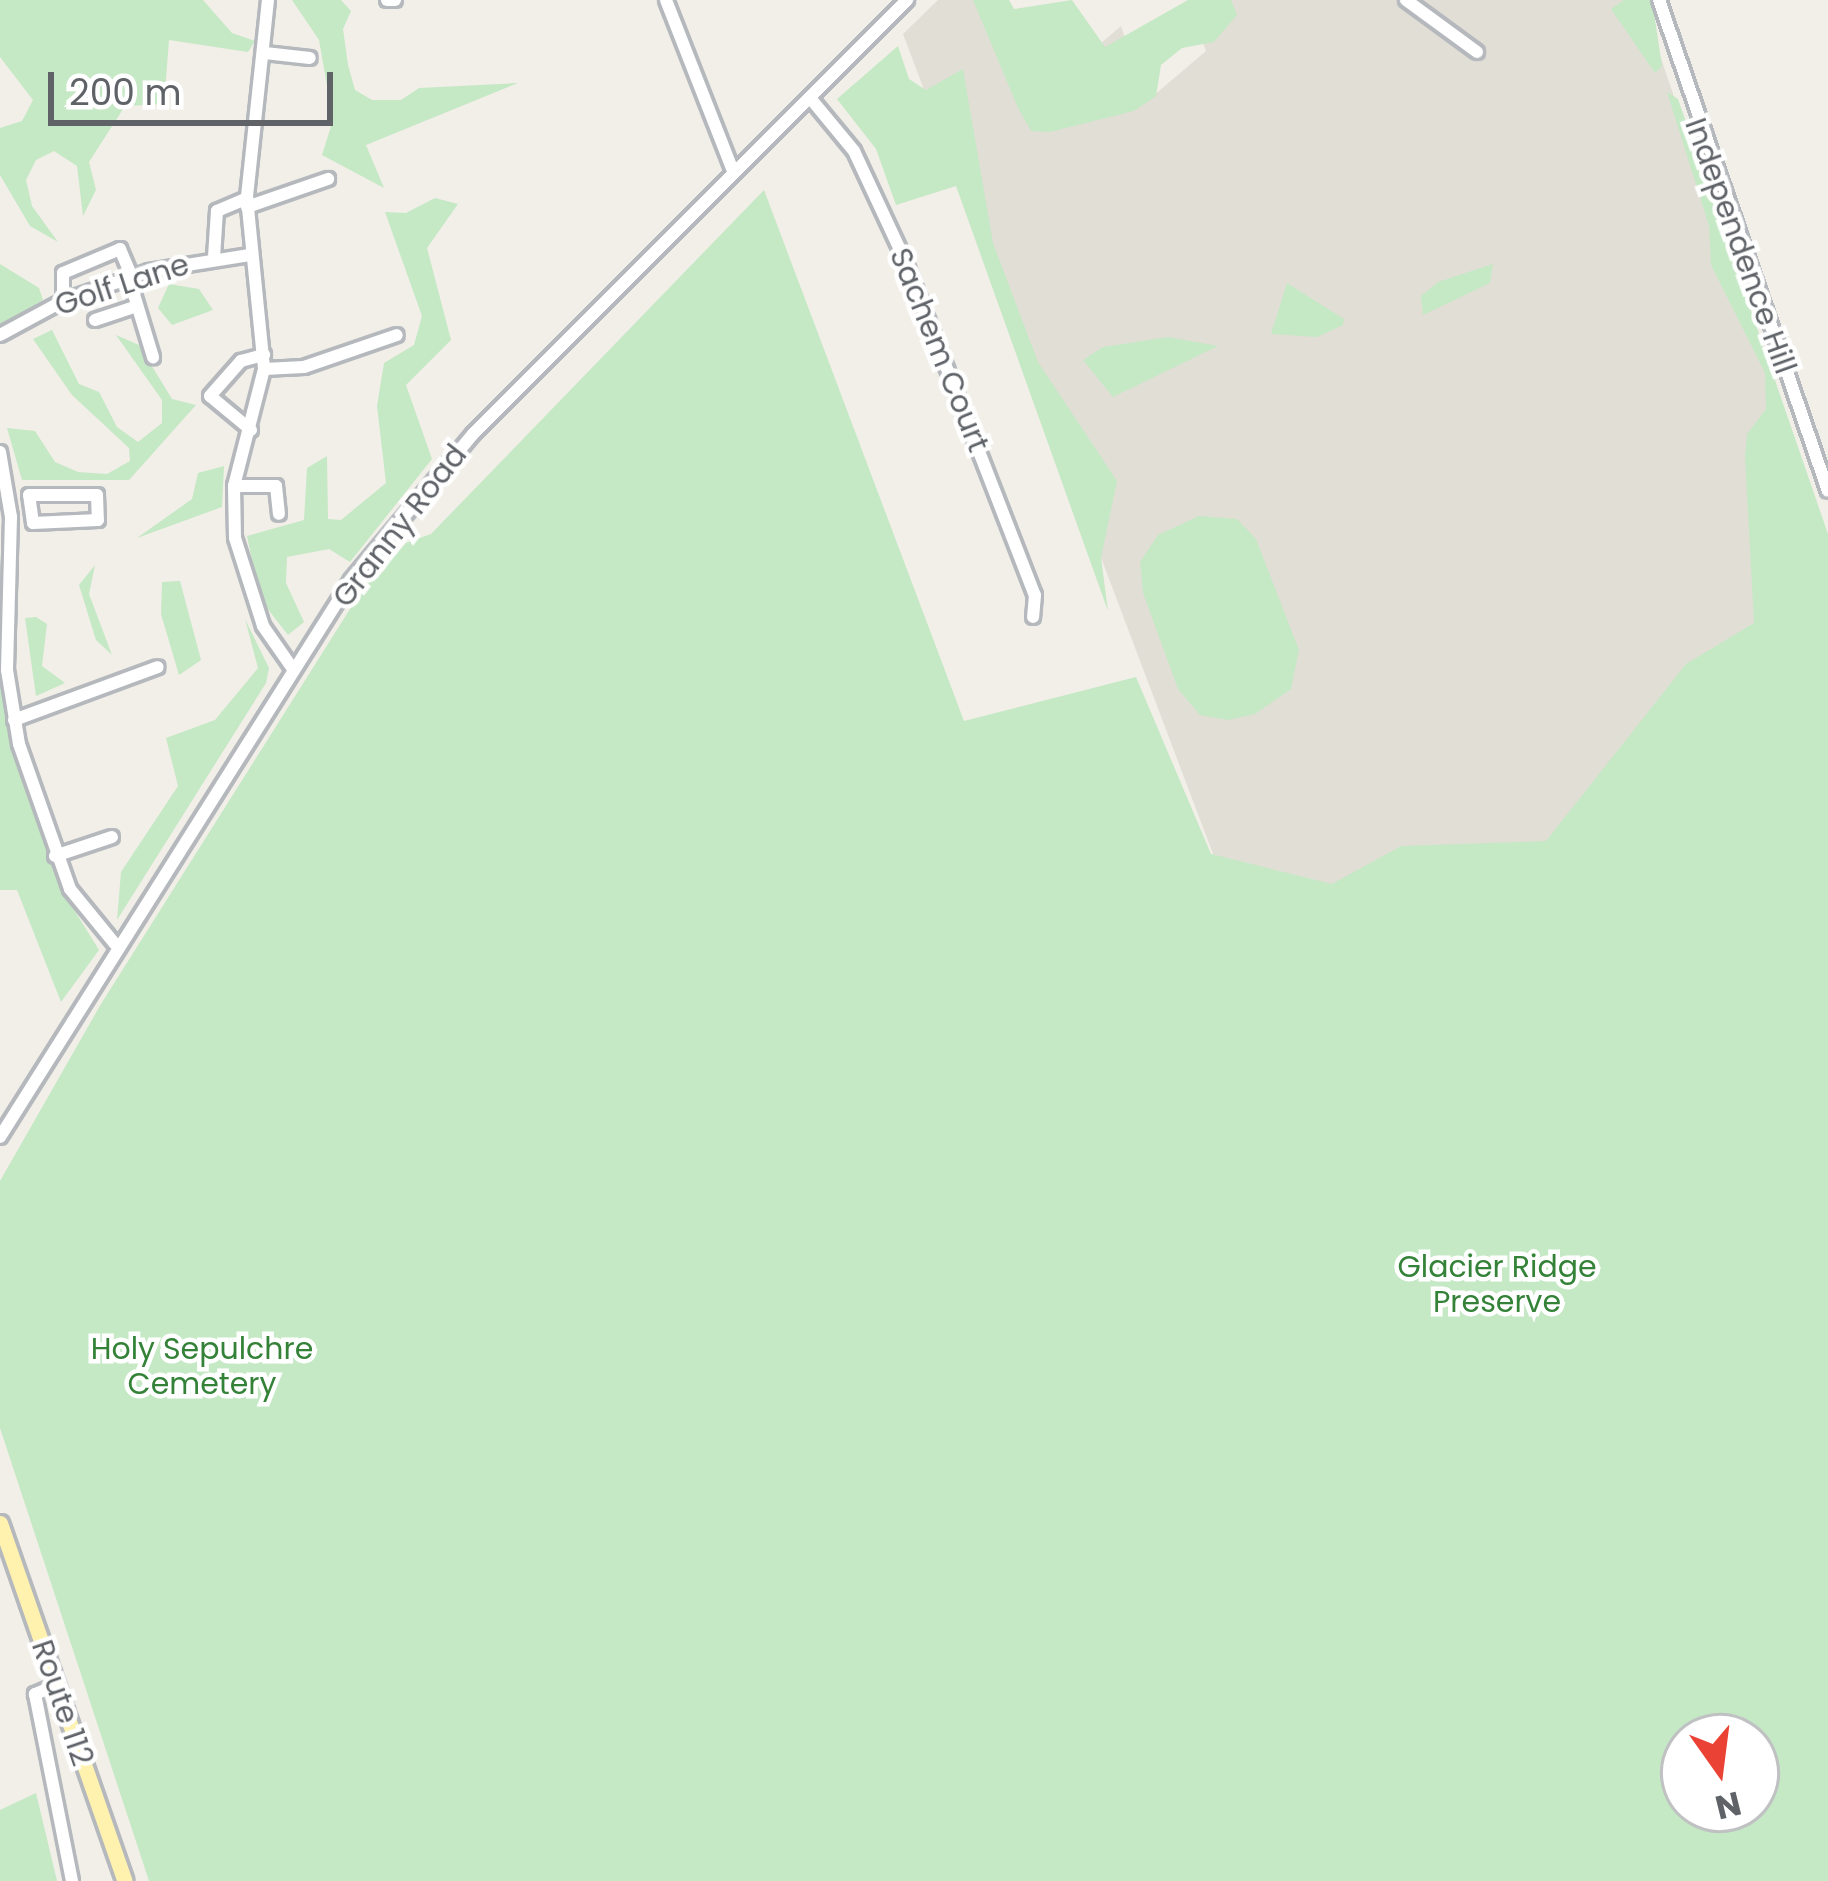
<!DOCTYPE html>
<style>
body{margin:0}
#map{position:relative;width:1828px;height:1881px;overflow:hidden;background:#f1efe8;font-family:Poppins,sans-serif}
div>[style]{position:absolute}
.education>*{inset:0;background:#e1ded6}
.green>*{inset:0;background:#c5e8c5}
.roads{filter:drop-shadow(3px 0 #b5b8bc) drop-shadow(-3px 0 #b5b8bc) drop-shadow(0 3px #b5b8bc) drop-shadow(0 -3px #b5b8bc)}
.minor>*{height:12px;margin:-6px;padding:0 6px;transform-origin:6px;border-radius:6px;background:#fff}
.major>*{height:15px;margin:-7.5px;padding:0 7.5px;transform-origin:7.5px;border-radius:7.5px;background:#fff2af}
span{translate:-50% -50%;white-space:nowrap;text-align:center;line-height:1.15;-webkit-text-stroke:9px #fff;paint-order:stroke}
.street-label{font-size:30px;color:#5f6368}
.park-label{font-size:30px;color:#348238}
.north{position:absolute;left:1660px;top:1713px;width:120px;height:120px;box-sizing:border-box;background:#fff;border:3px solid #bfc1c3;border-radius:50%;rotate:166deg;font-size:33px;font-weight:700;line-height:48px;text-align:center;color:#5f6368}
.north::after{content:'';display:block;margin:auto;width:42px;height:54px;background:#ea4335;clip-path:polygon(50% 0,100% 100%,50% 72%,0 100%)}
.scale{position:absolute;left:48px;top:72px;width:285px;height:54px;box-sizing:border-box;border:6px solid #5f6368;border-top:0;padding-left:15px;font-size:36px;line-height:42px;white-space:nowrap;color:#5f6368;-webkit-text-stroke:9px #fff;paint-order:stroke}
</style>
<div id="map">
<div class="education">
<i style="clip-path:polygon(938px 0,1000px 0,1039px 96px,1121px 26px,1146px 102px,1206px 51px,1187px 0,1641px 0,1828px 547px,1828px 842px,1269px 1002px,903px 34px)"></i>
</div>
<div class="green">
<i style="clip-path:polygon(0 0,203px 0,232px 33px,255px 41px,248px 52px,169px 40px,164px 104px,125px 106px,89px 162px,96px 190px,83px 216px,77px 166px,54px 151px,36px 160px,26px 180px,32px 206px,58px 242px,30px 226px,0 175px,0 128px,22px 121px,33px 100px,0 57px)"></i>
<i style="clip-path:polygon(292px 0,341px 0,351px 11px,343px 29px,348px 65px,355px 90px,372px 100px,401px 100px,419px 88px,518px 83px,366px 145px,384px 188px,322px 155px,333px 120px,319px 40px)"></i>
<i style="clip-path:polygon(973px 0,1009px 0,1014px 9px,1072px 0,1105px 47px,1188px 0,1231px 0,1237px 15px,1214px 42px,1182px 48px,1161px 65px,1156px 96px,1134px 111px,1050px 132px,1031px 131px,1018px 108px)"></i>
<i style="clip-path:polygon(1624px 0,1652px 0,1662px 66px,1655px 73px,1611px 9px)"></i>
<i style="clip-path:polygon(898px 46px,909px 79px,926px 90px,963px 69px,993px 243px,1038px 362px,1117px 481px,1101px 558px,1108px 611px,956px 186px,896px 205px,876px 149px,837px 99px)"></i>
<i style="clip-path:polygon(evenodd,1667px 92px,1678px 99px,1828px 534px,1828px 1881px,149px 1881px,0 1428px,0 1181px,101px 1004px,362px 590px,406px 543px,431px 534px,764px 190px,964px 721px,1136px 677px,1211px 854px,1332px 884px,1401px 846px,1546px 841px,1686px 664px,1754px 623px,1745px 457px,1747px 434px,1766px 409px,1765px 373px,1711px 265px,1709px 226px,1667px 92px,1756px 1737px,1756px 1809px,1684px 1809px,1684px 1737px,1756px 1737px)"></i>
<i style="clip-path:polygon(435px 198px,458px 204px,427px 248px,451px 340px,406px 385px,432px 459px,350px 562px,329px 549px,287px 557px,286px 583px,304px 622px,288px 635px,260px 599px,247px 536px,304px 520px,307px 468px,327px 456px,328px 519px,341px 520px,386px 483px,377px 406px,384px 363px,414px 345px,422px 316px,385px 212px,406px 213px)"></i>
<i style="clip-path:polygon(0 264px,39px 288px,43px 300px,0 327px)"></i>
<i style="clip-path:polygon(1493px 264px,1490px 283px,1423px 315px,1421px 296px,1438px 282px)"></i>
<i style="clip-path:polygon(1287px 283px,1344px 319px,1343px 325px,1317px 337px,1271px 334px)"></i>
<i style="clip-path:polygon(169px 284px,199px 289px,213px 310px,172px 325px,158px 308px)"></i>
<i style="clip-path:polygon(52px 330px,79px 384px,99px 392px,117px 427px,138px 442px,162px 423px,162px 400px,116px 335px,139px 345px,172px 399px,196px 405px,129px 480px,22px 480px,7px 428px,35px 431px,55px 462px,78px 472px,107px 474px,130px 461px,129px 448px,72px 395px,33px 339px)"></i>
<i style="clip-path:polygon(1168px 337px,1218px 346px,1113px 397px,1083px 360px,1103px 347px)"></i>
<i style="clip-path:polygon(224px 466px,222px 507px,137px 538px,192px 499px,198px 473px)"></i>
<i style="clip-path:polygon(1199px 516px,1237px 519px,1256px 539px,1299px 650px,1291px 689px,1255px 714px,1228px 720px,1200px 715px,1178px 689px,1143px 593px,1140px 562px,1158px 535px)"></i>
<i style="clip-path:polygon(95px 565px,89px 594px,112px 655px,96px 640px,79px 585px)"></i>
<i style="clip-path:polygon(180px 581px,201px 660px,179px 675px,161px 614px,162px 582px)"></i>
<i style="clip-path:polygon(36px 617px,47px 624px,42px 666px,65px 683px,36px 696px,25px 618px)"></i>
<i style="clip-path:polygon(245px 619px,269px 668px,266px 683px,117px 920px,121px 872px,178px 786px,166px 738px,215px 720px,258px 668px)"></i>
<i style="clip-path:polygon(0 678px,65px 895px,99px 950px,61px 1002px,17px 890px,0 890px)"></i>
<i style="clip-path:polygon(36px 1793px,57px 1881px,0 1881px,0 1810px)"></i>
</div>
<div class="roads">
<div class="minor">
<i style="left:268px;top:0;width:199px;rotate:96.1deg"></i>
<i style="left:247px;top:198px;width:172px;rotate:84.3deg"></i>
<i style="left:264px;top:369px;width:121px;rotate:104.4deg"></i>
<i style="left:234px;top:486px;width:52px;rotate:88.9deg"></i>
<i style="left:235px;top:538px;width:92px;rotate:72.3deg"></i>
<i style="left:263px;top:626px;width:52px;rotate:55.1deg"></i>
<i style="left:387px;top:0;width:8px"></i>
<i style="left:666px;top:0;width:184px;rotate:68.6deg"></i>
<i style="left:1406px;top:0;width:88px;rotate:36.2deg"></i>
<i style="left:1659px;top:0;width:519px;rotate:71.01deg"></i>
<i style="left:265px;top:53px;width:45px;rotate:6.3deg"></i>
<i style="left:811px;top:99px;width:67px;rotate:50.4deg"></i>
<i style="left:854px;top:151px;width:118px;rotate:65deg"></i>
<i style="left:904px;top:258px;width:362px;rotate:68.8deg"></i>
<i style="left:1035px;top:595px;width:22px;rotate:95deg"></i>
<i style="left:247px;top:207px;width:86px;rotate:-19.1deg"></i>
<i style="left:214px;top:257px;width:46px;rotate:-86.3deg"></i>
<i style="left:217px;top:211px;width:33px;rotate:-23deg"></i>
<i style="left:129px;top:278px;width:83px;rotate:73.1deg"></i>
<i style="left:63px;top:301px;width:28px;rotate:-90deg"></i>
<i style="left:63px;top:273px;width:62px;rotate:-22.8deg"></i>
<i style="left:120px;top:249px;width:30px;rotate:67deg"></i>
<i style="left:95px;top:320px;width:44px;rotate:-18.4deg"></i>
<i style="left:0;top:335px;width:72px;rotate:-28.4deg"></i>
<i style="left:63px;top:301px;width:91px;rotate:-19.2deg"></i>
<i style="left:149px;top:271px;width:102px;rotate:-9deg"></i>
<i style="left:264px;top:369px;width:40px;rotate:-2.9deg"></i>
<i style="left:304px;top:367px;width:98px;rotate:-19deg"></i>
<i style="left:251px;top:430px;width:53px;rotate:-140.3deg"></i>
<i style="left:210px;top:396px;width:47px;rotate:-48.5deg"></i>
<i style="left:241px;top:361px;width:24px;rotate:-15deg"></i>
<i style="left:0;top:452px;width:66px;rotate:80.4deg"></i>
<i style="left:11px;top:517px;width:153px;rotate:91.5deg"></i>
<i style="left:7px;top:670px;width:75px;rotate:80.8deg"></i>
<i style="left:19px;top:744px;width:154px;rotate:70.6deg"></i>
<i style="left:70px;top:889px;width:71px;rotate:50.7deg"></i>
<i style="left:234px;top:486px;width:42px"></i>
<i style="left:276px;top:486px;width:28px;rotate:84deg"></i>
<i style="left:29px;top:495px;width:68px"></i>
<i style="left:97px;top:495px;width:25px;rotate:88deg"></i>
<i style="left:98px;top:520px;width:65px;rotate:177.4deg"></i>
<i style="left:33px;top:523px;width:28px;rotate:-98deg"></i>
<i style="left:14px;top:720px;width:153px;rotate:-20.2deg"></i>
<i style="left:55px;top:856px;width:60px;rotate:-18.4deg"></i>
<i style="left:0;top:1137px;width:658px;rotate:-57.78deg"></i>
<i style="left:351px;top:580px;width:190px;rotate:-50.1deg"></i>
<i style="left:473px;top:434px;width:614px;rotate:-45deg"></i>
<i style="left:54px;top:1686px;width:21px;rotate:157deg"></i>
<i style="left:35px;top:1694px;width:191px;rotate:78.8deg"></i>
</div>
<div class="major">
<i style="left:0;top:1523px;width:379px;rotate:70.8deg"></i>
</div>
</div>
<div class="street-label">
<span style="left:1740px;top:246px;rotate:70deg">Independence Hill</span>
<span style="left:122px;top:285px;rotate:-18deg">Golf Lane</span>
<span style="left:939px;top:350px;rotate:68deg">Sachem Court</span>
<span style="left:400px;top:526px;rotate:-52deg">Granny Road</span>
<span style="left:62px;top:1703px;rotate:71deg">Route 112</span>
</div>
<div class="park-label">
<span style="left:1497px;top:1284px">Glacier Ridge<br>Preserve</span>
<span style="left:202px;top:1366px">Holy Sepulchre<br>Cemetery</span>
</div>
<div class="north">N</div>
<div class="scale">200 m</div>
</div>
